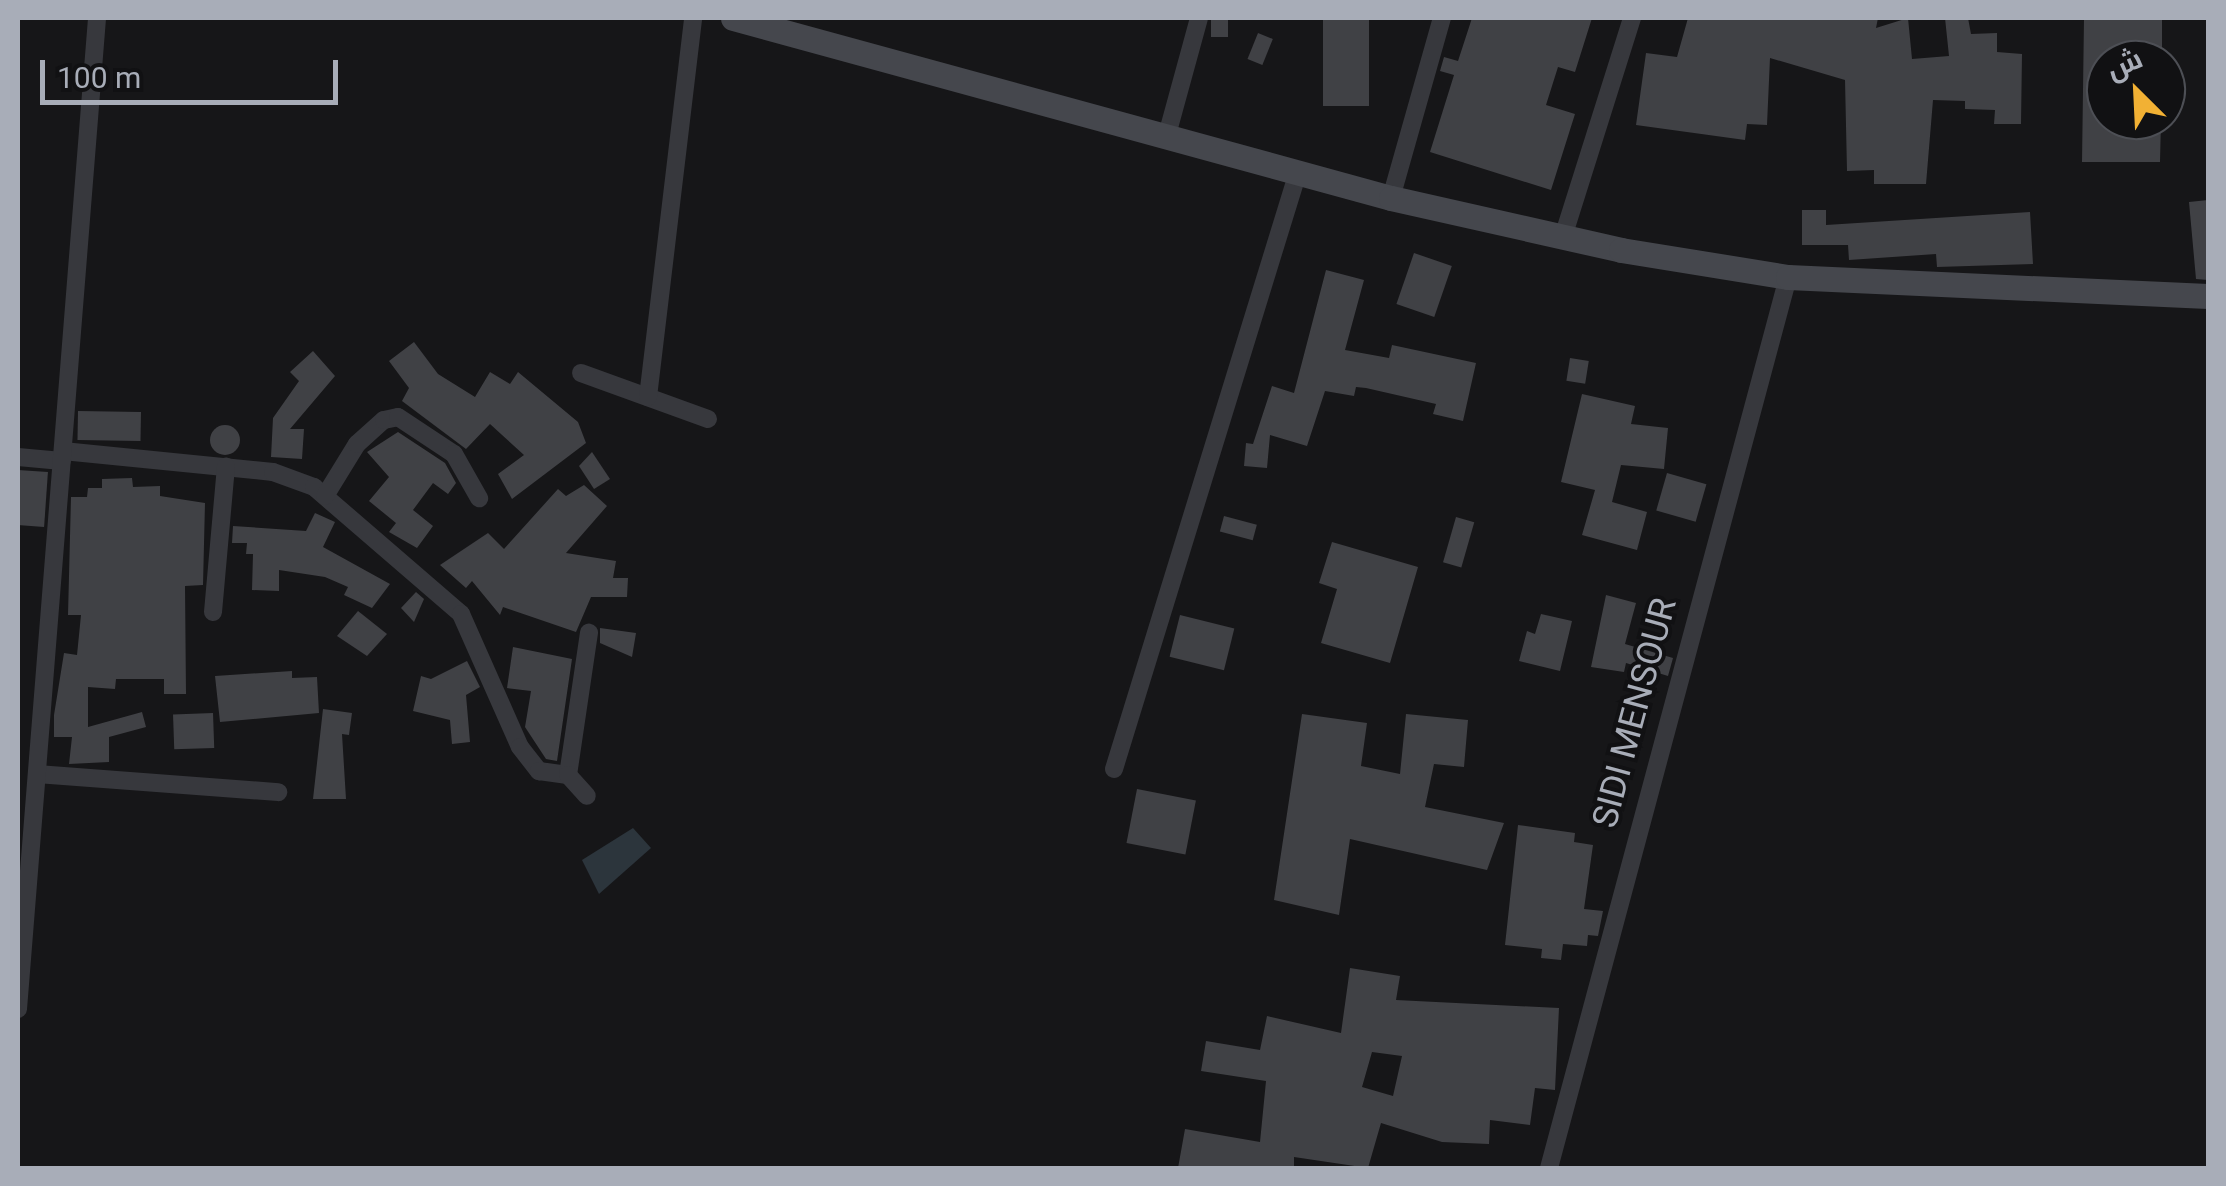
<!DOCTYPE html>
<meta charset="utf-8">
<style>
body{margin:0}
#map{position:relative;width:2226px;height:1186px;overflow:hidden;background:#161618;font-family:Roboto,Cairo,sans-serif}
div>[style]{position:absolute}
.water>*{inset:0;background:#2c353c}
.building>*{inset:0;background:#404145;transform-origin:0 0}
.round{border-radius:50%}
.street>*{height:18px;margin:-9px;padding:0 9px;transform-origin:9px;border-radius:9px;background:#37383d}
.secondary>*{height:25px;margin:-12.5px;padding:0 12.5px;transform-origin:12.5px;border-radius:12.5px;background:#45474d}
span{translate:-50% -50%;white-space:nowrap;text-align:center;line-height:1.15;-webkit-text-stroke:8px #111113;paint-order:stroke}
.street-label{font-size:35px;color:#a8adb8}
.frame{position:absolute;inset:0;border:20px solid #a8adb8;pointer-events:none}
.north{position:absolute;left:2086px;top:40px;width:100px;height:100px;box-sizing:border-box;background:#111113;border:2px solid #4d4f55;border-radius:50%;rotate:336deg;font-size:28px;font-weight:700;line-height:40px;text-align:center;color:#a8adb8}
.north::after{content:'';display:block;margin:auto;width:35px;height:45px;background:#f2b134;clip-path:polygon(50% 0,100% 100%,50% 72%,0 100%)}
.scale{position:absolute;left:40px;top:60px;width:298px;height:45px;box-sizing:border-box;border:5px solid #a8adb8;border-top:0;padding-left:12px;font-size:30px;line-height:35px;white-space:nowrap;color:#a8adb8;-webkit-text-stroke:8px #111113;paint-order:stroke}
</style>
<div id="map">
<div class="water">
<i style="clip-path:polygon(633px 828px,651px 848px,599px 894px,582px 860px)"></i>
</div>
<div class="building">
<i style="left:1211px;top:18px;width:17px;height:19px"></i>
<i style="left:1323px;top:18px;width:46px;height:88px"></i>
<i style="clip-path:polygon(1472px 18px,1592px 18px,1575px 72px,1558px 67px,1546px 105px,1575px 114px,1551px 190px,1430px 152px,1454px 75px,1440px 71px,1444px 57px,1458px 61px)"></i>
<i style="clip-path:polygon(1688px 18px,1878px 18px,1876px 28px,1908px 18px,1912px 59px,1949px 56px,1945px 18px,1968px 18px,1971px 34px,1997px 33px,1997px 52px,2022px 54px,2021px 124px,1994px 124px,1995px 110px,1965px 109px,1965px 101px,1933px 100px,1926px 184px,1874px 184px,1874px 170px,1847px 171px,1845px 80px,1770px 58px,1767px 125px,1747px 124px,1745px 140px,1636px 125px,1646px 53px,1677px 57px)"></i>
<i style="clip-path:polygon(2084px 18px,2162px 18px,2162px 60px,2106px 60px,2106px 120px,2161px 120px,2160px 162px,2082px 162px)"></i>
<i style="left:1258px;top:33px;width:16px;height:28px;rotate:22deg"></i>
<i style="clip-path:polygon(2208px 200px,2208px 280px,2196px 279px,2189px 202px)"></i>
<i style="clip-path:polygon(1802px 210px,1826px 210px,1826px 225px,2030px 212px,2033px 264px,1937px 267px,1936px 254px,1849px 260px,1848px 245px,1802px 245px)"></i>
<i style="left:1414px;top:253px;width:40px;height:54px;rotate:19deg"></i>
<i style="clip-path:polygon(1326px 270px,1364px 280px,1345px 350px,1389px 358px,1392px 345px,1476px 363px,1463px 421px,1433px 414px,1436px 404px,1366px 388px,1356px 387px,1354px 396px,1325px 391px,1307px 446px,1270px 435px,1267px 468px,1244px 466px,1246px 443px,1253px 444px,1272px 386px,1294px 393px)"></i>
<i style="clip-path:polygon(414px 342px,438px 374px,475px 397px,490px 372px,510px 384px,518px 372px,578px 422px,586px 443px,512px 499px,498px 474px,524px 455px,490px 424px,466px 449px,402px 401px,409px 388px,389px 361px)"></i>
<i style="clip-path:polygon(313px 351px,335px 376px,290px 429px,304px 429px,302px 459px,271px 457px,273px 418px,299px 381px,290px 372px)"></i>
<i style="left:1570px;top:358px;width:19px;height:23px;rotate:9deg"></i>
<i style="clip-path:polygon(1582px 394px,1635px 406px,1631px 424px,1668px 428px,1664px 469px,1621px 465px,1612px 502px,1647px 512px,1637px 550px,1582px 535px,1595px 490px,1561px 482px)"></i>
<i style="left:78px;top:411px;width:63px;height:29px;rotate:1deg"></i>
<i class="round" style="left:210px;top:425px;width:30px;height:30px"></i>
<i style="clip-path:polygon(398px 432px,445px 463px,456px 483px,448px 494px,433px 483px,413px 510px,433px 526px,417px 548px,389px 532px,396px 523px,369px 501px,389px 477px,367px 452px)"></i>
<i style="clip-path:polygon(592px 452px,610px 479px,594px 489px,579px 466px)"></i>
<i style="left:18px;top:470px;width:30px;height:55px;rotate:4deg"></i>
<i style="left:1667px;top:473px;width:41px;height:39px;rotate:16deg"></i>
<i style="clip-path:polygon(132px 478px,133px 487px,160px 486px,160px 496px,205px 503px,203px 585px,185px 586px,186px 694px,164px 694px,164px 679px,116px 679px,115px 689px,88px 687px,88px 727px,142px 712px,146px 727px,109px 737px,109px 762px,69px 764px,72px 737px,54px 737px,54px 715px,64px 653px,77px 655px,81px 615px,68px 615px,71px 497px,87px 497px,88px 488px,102px 488px,102px 479px)"></i>
<i style="clip-path:polygon(584px 485px,607px 506px,566px 553px,616px 561px,613px 578px,628px 578px,627px 597px,591px 597px,576px 632px,503px 607px,500px 615px,472px 581px,466px 588px,440px 565px,488px 533px,504px 549px,558px 489px,566px 496px)"></i>
<i style="clip-path:polygon(315px 513px,335px 522px,323px 547px,390px 584px,372px 608px,344px 595px,348px 587px,325px 577px,279px 570px,279px 591px,252px 590px,253px 554px,246px 554px,247px 543px,232px 543px,233px 526px,306px 531px)"></i>
<i style="left:1224px;top:516px;width:34px;height:16px;rotate:15deg"></i>
<i style="left:1456px;top:517px;width:19px;height:47px;rotate:16deg"></i>
<i style="clip-path:polygon(1332px 542px,1418px 567px,1390px 663px,1321px 643px,1337px 589px,1319px 583px)"></i>
<i style="clip-path:polygon(416px 592px,424px 599px,414px 622px,401px 608px)"></i>
<i style="clip-path:polygon(1606px 595px,1636px 603px,1625px 644px,1673px 658px,1668px 676px,1626px 663px,1624px 672px,1591px 667px)"></i>
<i style="clip-path:polygon(358px 611px,387px 634px,367px 656px,337px 636px)"></i>
<i style="clip-path:polygon(1541px 614px,1572px 621px,1560px 671px,1519px 661px,1527px 631px,1535px 634px)"></i>
<i style="left:1180px;top:615px;width:56px;height:43px;rotate:14deg"></i>
<i style="clip-path:polygon(600px 628px,636px 633px,632px 657px,600px 643px)"></i>
<i style="clip-path:polygon(513px 647px,572px 659px,557px 761px,546px 759px,525px 727px,531px 691px,507px 688px)"></i>
<i style="clip-path:polygon(467px 661px,480px 687px,466px 695px,470px 742px,452px 744px,450px 720px,413px 711px,421px 676px,431px 679px)"></i>
<i style="clip-path:polygon(292px 671px,292px 678px,317px 677px,319px 713px,220px 722px,215px 676px)"></i>
<i style="clip-path:polygon(323px 709px,352px 713px,349px 735px,342px 734px,346px 799px,313px 799px)"></i>
<i style="left:213px;top:713px;width:35px;height:40px;rotate:88deg"></i>
<i style="clip-path:polygon(1302px 714px,1367px 723px,1361px 766px,1400px 774px,1406px 714px,1468px 720px,1464px 767px,1434px 764px,1425px 807px,1504px 823px,1487px 870px,1350px 839px,1339px 915px,1274px 900px)"></i>
<i style="left:1137px;top:789px;width:60px;height:55px;rotate:11deg"></i>
<i style="clip-path:polygon(1518px 825px,1575px 833px,1574px 842px,1593px 845px,1584px 909px,1603px 911px,1598px 936px,1588px 935px,1587px 946px,1563px 944px,1561px 960px,1541px 958px,1542px 949px,1505px 945px)"></i>
<i style="clip-path:polygon(evenodd,1350px 968px,1400px 976px,1396px 1000px,1559px 1008px,1555px 1090px,1535px 1088px,1530px 1125px,1490px 1120px,1489px 1144px,1442px 1142px,1381px 1123px,1368px 1168px,1294px 1157px,1294px 1168px,1178px 1168px,1185px 1129px,1260px 1142px,1266px 1081px,1201px 1071px,1206px 1041px,1260px 1050px,1267px 1016px,1341px 1033px,1350px 968px,1372px 1052px,1402px 1056px,1393px 1096px,1362px 1087px,1372px 1052px)"></i>
</div>
<div class="street">
<i style="left:1167px;top:135px;width:121px;rotate:-74.7deg"></i>
<i style="left:1391px;top:198px;width:187px;rotate:-74.2deg"></i>
<i style="left:1563px;top:237px;width:230px;rotate:-72.5deg"></i>
<i style="left:581px;top:373px;width:135px;rotate:19.9deg"></i>
<i style="left:648px;top:397px;width:382px;rotate:-83.2deg"></i>
<i style="left:63px;top:451px;width:211px;rotate:5.7deg"></i>
<i style="left:273px;top:472px;width:44px;rotate:20.1deg"></i>
<i style="left:314px;top:487px;width:194px;rotate:40.8deg"></i>
<i style="left:461px;top:614px;width:145px;rotate:66.1deg"></i>
<i style="left:520px;top:747px;width:31px;rotate:52deg"></i>
<i style="left:539px;top:771px;width:29px;rotate:8deg"></i>
<i style="left:568px;top:775px;width:144px;rotate:-81.6deg"></i>
<i style="left:18px;top:457px;width:44px;rotate:5.2deg"></i>
<i style="left:325px;top:496px;width:61px;rotate:-58.4deg"></i>
<i style="left:357px;top:444px;width:36px;rotate:-42deg"></i>
<i style="left:384px;top:420px;width:14px;rotate:-12deg"></i>
<i style="left:398px;top:417px;width:67px;rotate:33.5deg"></i>
<i style="left:454px;top:454px;width:51px;rotate:60.4deg"></i>
<i style="left:213px;top:612px;width:146px;rotate:-84.9deg"></i>
<i style="left:1114px;top:769px;width:625px;rotate:-72.87deg"></i>
<i style="left:37px;top:774px;width:242px;rotate:4.3deg"></i>
<i style="left:568px;top:775px;width:28px;rotate:48deg"></i>
<i style="left:18px;top:1009px;width:994px;rotate:-85.44deg"></i>
<i style="left:1549px;top:1168px;width:922px;rotate:-74.98deg"></i>
</div>
<div class="secondary">
<i style="left:733px;top:18px;width:682px;rotate:15.3deg"></i>
<i style="left:1391px;top:198px;width:236px;rotate:12.7deg"></i>
<i style="left:1621px;top:250px;width:169px;rotate:9.2deg"></i>
<i style="left:1788px;top:277px;width:420px;rotate:2.6deg"></i>
</div>
<div class="street-label">
<span style="left:1635px;top:713px;rotate:-75deg">SIDI MENSOUR</span>
</div>
<div class="frame"></div>
<div class="north">ش</div>
<div class="scale">100 m</div>
</div>
